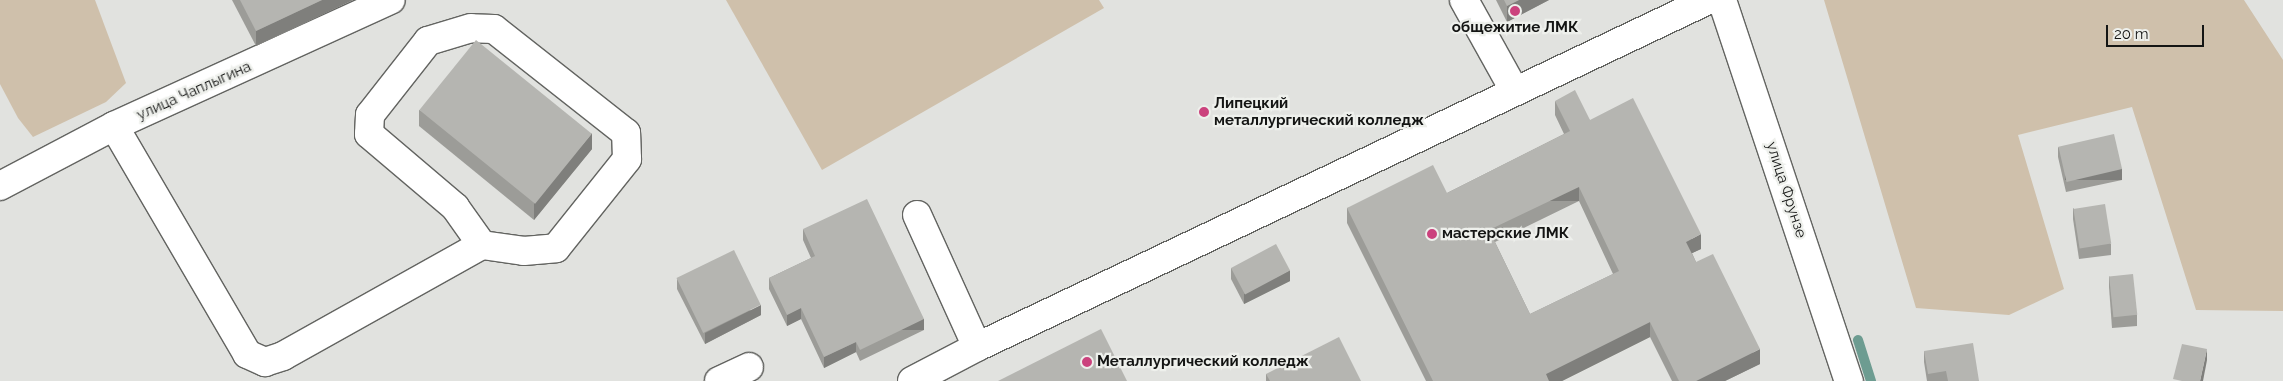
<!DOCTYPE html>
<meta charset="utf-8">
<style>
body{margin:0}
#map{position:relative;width:2283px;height:381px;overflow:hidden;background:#e1e2df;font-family:Raleway,sans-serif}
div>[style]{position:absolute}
.green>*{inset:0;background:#cfc0ab}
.stream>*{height:10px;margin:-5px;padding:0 5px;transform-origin:5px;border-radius:5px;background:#6d9c91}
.roads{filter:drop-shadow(1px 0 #636461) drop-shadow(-1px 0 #636461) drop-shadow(0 1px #636461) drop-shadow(0 -1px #636461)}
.minor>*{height:28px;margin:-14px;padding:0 14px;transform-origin:14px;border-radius:14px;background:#fff}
.wall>*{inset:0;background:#9c9c98}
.shaded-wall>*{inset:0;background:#7f7f7c;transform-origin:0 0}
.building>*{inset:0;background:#b5b5b1;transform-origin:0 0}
.dots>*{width:14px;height:14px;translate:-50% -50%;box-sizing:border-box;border:2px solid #eef0ec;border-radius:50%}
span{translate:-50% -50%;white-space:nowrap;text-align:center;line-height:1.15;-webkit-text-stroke:4.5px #eef0ec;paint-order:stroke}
.poi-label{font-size:15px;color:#141514;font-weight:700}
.left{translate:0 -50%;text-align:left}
.street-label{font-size:15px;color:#141514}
.scale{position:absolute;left:2106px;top:25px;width:98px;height:22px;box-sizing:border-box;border:2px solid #141514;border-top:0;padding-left:6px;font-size:15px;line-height:18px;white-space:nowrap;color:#141514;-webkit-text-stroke:4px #eef0ec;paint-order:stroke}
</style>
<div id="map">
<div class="green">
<i style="clip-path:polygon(0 0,95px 0,126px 83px,106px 102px,33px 137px,18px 118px,0 84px)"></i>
<i style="clip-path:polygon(726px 0,1099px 0,1104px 8px,822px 170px)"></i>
<i style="clip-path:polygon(1824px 0,2244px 0,2283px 60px,2283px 311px,2196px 310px,2132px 107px,2018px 135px,2064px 289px,2009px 315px,1916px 308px)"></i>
</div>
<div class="stream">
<i style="left:1858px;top:340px;width:43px;rotate:72.4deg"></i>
</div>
<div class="roads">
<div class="minor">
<i style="left:1464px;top:0;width:103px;rotate:60.9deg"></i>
<i style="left:1722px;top:0;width:402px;rotate:71.6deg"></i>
<i style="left:114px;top:126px;width:264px;rotate:59.7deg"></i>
<i style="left:247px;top:354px;width:20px;rotate:24deg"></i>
<i style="left:265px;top:362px;width:19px;rotate:-18deg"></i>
<i style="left:283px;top:356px;width:228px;rotate:-29.2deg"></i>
<i style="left:482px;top:245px;width:42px;rotate:8.1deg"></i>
<i style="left:524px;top:251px;width:32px;rotate:-5deg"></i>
<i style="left:556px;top:248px;width:114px;rotate:-51.4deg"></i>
<i style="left:627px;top:159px;width:26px;rotate:-92deg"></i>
<i style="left:626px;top:133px;width:168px;rotate:-141.8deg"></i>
<i style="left:494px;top:29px;width:23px;rotate:-178deg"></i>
<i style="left:471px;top:28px;width:45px;rotate:163.2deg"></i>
<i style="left:428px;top:41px;width:94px;rotate:128.1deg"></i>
<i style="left:370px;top:115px;width:19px;rotate:93deg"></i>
<i style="left:369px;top:134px;width:113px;rotate:40.3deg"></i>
<i style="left:455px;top:207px;width:47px;rotate:54.6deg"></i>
<i style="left:0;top:186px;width:129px;rotate:-27.8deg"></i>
<i style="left:114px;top:126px;width:304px;rotate:-24.5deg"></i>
<i style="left:977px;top:347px;width:809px;rotate:-25.39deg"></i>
<i style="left:719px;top:381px;width:33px;rotate:-25deg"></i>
<i style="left:912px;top:381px;width:73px;rotate:-27.6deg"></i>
<i style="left:977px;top:347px;width:145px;rotate:-114.4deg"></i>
</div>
</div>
<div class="wall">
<i style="clip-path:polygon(232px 0,353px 0,256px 46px)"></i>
<i style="clip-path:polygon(1496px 0,1549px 0,1507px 22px)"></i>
<i style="clip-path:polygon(evenodd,1555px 101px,1590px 120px,1701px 249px,1692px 253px,1696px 262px,1760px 364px,1725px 381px,1672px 381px,1650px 337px,1562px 381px,1426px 381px,1347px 223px,1347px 208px,1447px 193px,1564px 134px,1555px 115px,1555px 101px,1579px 201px,1613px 274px,1530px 314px,1495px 242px,1579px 201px)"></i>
<i style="clip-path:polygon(419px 110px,592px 149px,534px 220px,419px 126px)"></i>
<i style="clip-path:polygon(2058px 147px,2122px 180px,2066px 192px,2058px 157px)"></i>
<i style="clip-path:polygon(2073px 208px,2111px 244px,2111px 255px,2079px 259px,2073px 219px)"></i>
<i style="clip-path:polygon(803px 229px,924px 330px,860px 361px,856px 352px,824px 368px,801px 319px,787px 326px,769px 289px,769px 278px,811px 258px,803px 240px)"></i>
<i style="clip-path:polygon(1231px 268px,1290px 281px,1244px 304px,1231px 279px)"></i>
<i style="clip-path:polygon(2109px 276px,2137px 315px,2137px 326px,2112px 328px,2109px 287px)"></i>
<i style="clip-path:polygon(677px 279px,761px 315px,705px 344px,677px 289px)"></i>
<i style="clip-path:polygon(1924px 351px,1979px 381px,1927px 381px,1924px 362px)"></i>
<i style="clip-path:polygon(1266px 374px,1361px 381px,1266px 381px)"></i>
</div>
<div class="shaded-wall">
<i style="clip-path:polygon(322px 0,353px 0,256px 46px,256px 31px)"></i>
<i style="clip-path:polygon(1519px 0,1549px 0,1507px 22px,1507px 6px)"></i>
<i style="clip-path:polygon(592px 133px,592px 149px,534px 220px,534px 204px)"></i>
<i style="left:2122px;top:169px;width:11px;height:57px;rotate:90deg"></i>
<i style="left:1579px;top:187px;width:14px;height:100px;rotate:90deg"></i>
<i style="clip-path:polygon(1701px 234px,1701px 249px,1686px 256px,1686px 242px)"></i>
<i style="clip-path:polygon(1290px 270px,1290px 281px,1244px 304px,1244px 294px)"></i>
<i style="clip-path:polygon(761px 305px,761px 315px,705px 344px,705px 333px)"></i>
<i style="clip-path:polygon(801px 308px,801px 319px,787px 326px,787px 315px)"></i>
<i style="left:924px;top:319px;width:11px;height:71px;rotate:90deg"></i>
<i style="clip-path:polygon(1650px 322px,1650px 337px,1562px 381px,1546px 381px,1546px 374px)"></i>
<i style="clip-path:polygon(856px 342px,856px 352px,824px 368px,824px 357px)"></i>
<i style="clip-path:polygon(1760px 349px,1760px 364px,1725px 381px,1696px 381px)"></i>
<i style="clip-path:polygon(2207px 349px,2207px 360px,2203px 381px,2200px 381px)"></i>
</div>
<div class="building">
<i style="clip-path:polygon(240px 0,322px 0,256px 31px)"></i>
<i style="clip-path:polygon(1504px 0,1519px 0,1507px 6px)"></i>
<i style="left:476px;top:40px;width:149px;height:90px;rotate:39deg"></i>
<i style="clip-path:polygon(evenodd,1575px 90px,1590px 120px,1633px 98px,1701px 234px,1686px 242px,1696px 262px,1713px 254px,1760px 349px,1696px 381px,1679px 381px,1650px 322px,1546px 374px,1549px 381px,1433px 381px,1347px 208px,1433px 165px,1447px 193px,1570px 131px,1555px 101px,1575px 90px,1579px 187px,1619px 271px,1530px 314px,1489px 230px,1579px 187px)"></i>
<i style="left:2114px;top:134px;width:36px;height:57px;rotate:77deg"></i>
<i style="clip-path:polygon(867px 199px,924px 319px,860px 350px,856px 342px,824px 357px,801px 308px,787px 315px,769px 278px,815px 256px,803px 229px)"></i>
<i style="left:2105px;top:204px;width:40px;height:32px;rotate:81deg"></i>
<i style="left:1276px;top:244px;width:30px;height:51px;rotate:62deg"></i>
<i style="left:734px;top:250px;width:61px;height:64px;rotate:64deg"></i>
<i style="left:2133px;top:274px;width:41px;height:24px;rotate:84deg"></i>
<i style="clip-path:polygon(1101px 329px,1127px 381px,998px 381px)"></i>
<i style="clip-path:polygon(1339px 337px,1361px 381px,1270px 381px,1266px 374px)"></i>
<i style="clip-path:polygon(1973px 343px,1979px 381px,1948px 381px,1946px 371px,1928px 374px,1924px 351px)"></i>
<i style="clip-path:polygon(2182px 344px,2207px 349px,2200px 381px,2182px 381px,2173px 379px)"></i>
</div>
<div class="dots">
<i style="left:1515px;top:11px;background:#cb427d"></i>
<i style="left:1204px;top:112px;background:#cb427d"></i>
<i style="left:1432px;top:234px;background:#cb427d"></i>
<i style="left:1087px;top:362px;background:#cb427d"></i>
</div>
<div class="poi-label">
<span style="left:1515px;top:28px">общежитие ЛМК</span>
<span class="left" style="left:1214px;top:112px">Липецкий<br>металлургический колледж</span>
<span class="left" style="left:1442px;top:234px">мастерские ЛМК</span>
<span class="left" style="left:1097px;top:362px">Металлургический колледж</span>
</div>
<div class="street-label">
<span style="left:194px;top:91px;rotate:-24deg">улица Чаплыгина</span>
<span style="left:1786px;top:190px;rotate:72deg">улица Фрунзе</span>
</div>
<div class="scale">20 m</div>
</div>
